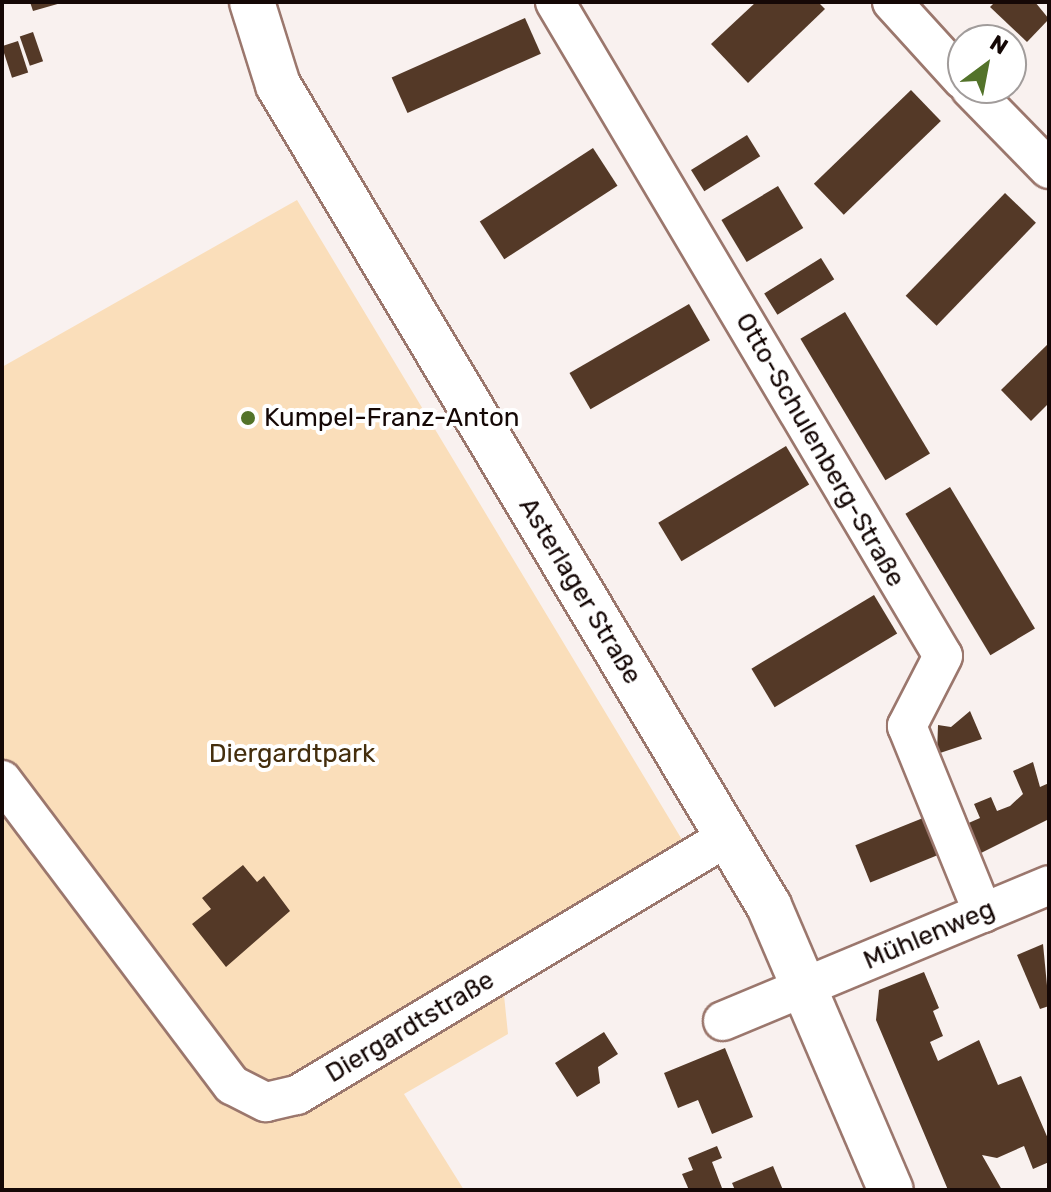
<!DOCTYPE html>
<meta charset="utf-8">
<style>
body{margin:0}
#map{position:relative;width:1051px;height:1192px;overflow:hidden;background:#f9f1ef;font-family:Rubik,sans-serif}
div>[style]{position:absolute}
.green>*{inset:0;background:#fadeba}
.building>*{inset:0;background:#543927;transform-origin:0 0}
.roads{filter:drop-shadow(2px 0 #9b776d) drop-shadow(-2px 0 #9b776d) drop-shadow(0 2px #9b776d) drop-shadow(0 -2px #9b776d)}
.minor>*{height:38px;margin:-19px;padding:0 19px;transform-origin:19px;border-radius:19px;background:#fff}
.major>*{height:44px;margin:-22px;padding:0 22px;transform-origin:22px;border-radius:22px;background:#fff}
.dots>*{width:22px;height:22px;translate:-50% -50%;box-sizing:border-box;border:4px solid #fff;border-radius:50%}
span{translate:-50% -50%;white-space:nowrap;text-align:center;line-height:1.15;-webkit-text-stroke:8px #fff;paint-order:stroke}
.poi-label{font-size:26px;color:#150806}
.left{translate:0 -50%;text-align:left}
.street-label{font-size:26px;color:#150806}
.park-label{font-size:26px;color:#442e0d}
.frame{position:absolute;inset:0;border:4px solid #150806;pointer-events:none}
.north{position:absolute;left:947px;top:24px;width:80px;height:80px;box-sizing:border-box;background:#fff;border:2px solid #a19c9b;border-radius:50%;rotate:32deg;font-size:22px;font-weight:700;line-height:32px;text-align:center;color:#150806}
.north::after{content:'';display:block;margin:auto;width:28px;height:36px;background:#53732a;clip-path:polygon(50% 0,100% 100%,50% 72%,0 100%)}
</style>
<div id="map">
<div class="green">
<i style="clip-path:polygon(297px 200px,684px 843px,500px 956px,508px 1034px,404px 1094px,464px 1190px,2px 1190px,2px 367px)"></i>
</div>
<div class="building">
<i style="clip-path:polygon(30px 2px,61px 2px,61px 3px,33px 11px)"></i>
<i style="clip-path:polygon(756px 2px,818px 2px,825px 9px,748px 83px,711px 44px)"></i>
<i style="clip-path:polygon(995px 2px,1035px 2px,1049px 19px,1027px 42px,990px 7px)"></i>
<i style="left:525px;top:18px;width:39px;height:146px;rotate:66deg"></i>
<i style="left:33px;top:32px;width:31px;height:14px;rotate:71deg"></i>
<i style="left:18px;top:41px;width:33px;height:17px;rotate:72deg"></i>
<i style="left:911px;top:90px;width:43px;height:135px;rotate:46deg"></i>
<i style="left:747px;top:135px;width:25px;height:66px;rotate:58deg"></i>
<i style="left:593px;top:148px;width:45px;height:135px;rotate:57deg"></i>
<i style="left:778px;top:186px;width:49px;height:66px;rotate:59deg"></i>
<i style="left:1005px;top:193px;width:43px;height:143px;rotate:44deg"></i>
<i style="left:821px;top:258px;width:25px;height:67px;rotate:58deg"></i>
<i style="left:689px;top:304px;width:42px;height:138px;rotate:60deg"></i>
<i style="left:845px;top:312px;width:165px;height:52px;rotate:59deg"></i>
<i style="clip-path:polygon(1049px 343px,1049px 403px,1031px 421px,1001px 390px)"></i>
<i style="left:786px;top:446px;width:45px;height:149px;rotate:59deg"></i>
<i style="left:950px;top:487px;width:165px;height:52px;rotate:59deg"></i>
<i style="left:874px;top:595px;width:45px;height:143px;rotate:59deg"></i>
<i style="clip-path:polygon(970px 711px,982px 739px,937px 754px,938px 725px,951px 727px)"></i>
<i style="clip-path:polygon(1033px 762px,1040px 787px,1049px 783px,1049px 819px,977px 855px,964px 825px,980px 818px,974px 804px,991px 797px,997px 811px,1010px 806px,1023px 794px,1013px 771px)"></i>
<i style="left:923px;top:818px;width:40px;height:73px;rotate:68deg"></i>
<i style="clip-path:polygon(243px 865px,257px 882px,264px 876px,290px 911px,226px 967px,192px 924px,211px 909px,202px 898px)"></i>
<i style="clip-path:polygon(1043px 944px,1049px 1006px,1040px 1009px,1017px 955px)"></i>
<i style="clip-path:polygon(924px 972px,939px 1008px,933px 1011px,943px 1036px,930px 1042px,938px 1061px,979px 1040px,998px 1085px,1021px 1076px,1049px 1141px,1049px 1162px,1033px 1169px,1024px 1146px,997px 1158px,982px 1155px,1002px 1190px,948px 1190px,876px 1020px,879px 990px)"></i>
<i style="clip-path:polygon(604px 1032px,618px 1054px,598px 1067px,600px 1083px,577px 1097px,555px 1063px)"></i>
<i style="clip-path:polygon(725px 1048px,753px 1117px,712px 1134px,698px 1100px,678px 1108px,664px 1073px)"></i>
<i style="clip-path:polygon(717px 1146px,722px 1158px,712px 1162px,722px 1188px,689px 1190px,682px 1174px,693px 1170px,688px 1158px)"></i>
<i style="clip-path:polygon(773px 1166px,783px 1190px,735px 1190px,732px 1183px)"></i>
</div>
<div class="roads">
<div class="minor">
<i style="left:555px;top:2px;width:760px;rotate:59.32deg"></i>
<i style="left:943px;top:656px;width:79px;rotate:117.2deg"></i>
<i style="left:907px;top:726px;width:202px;rotate:67.9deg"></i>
<i style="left:892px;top:2px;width:105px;rotate:47.7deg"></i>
<i style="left:970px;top:88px;width:113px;rotate:45.7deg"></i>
<i style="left:2px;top:780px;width:382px;rotate:53deg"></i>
<i style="left:232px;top:1085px;width:38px;rotate:27deg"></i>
<i style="left:266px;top:1102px;width:32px;rotate:-13deg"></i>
<i style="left:297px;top:1095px;width:501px;rotate:-30.96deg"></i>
<i style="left:723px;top:1021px;width:353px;rotate:-22.6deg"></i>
</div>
<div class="major">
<i style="left:252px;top:2px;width:87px;rotate:72.6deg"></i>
<i style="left:278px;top:85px;width:957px;rotate:59.12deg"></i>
<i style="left:769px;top:906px;width:309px;rotate:66.8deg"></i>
</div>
</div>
<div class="dots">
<i style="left:248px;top:418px;background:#53732a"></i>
</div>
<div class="poi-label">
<span class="left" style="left:264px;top:418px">Kumpel-Franz-Anton</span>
</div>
<div class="street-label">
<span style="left:820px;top:450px;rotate:60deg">Otto-Schulenberg-Straße</span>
<span style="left:580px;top:591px;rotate:59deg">Asterlager Straße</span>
<span style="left:929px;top:935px;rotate:-23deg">Mühlenweg</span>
<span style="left:410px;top:1027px;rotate:-31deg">Diergardtstraße</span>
</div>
<div class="park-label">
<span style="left:292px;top:754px">Diergardtpark</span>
</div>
<div class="frame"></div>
<div class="north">N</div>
</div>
